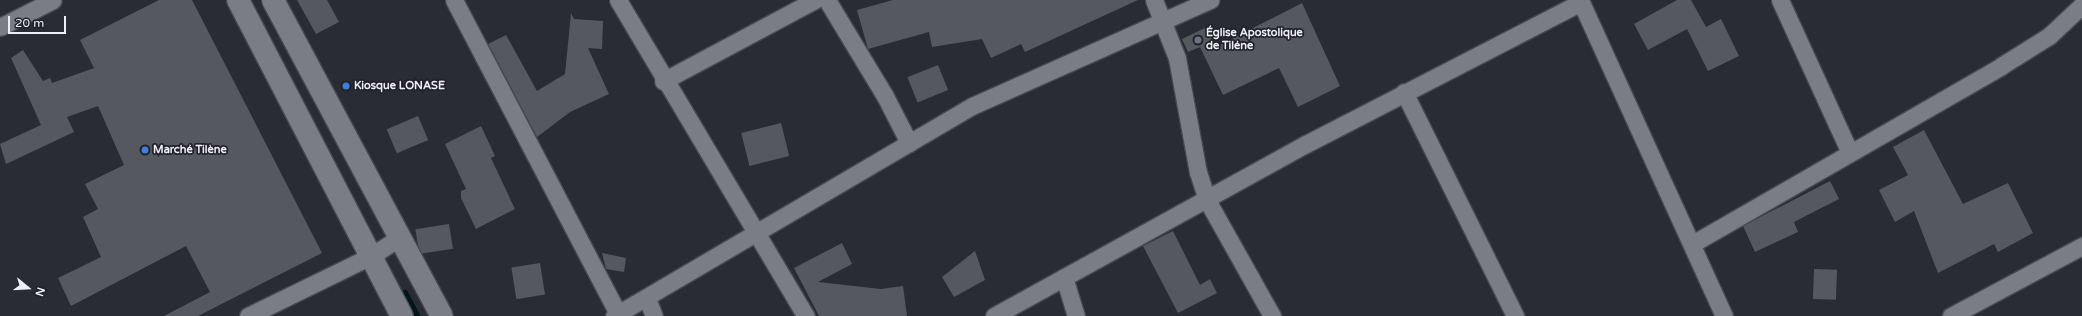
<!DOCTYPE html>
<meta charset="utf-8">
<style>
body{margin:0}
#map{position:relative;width:2082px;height:316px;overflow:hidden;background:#292c32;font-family:"Varela Round",sans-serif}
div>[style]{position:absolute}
.stream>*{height:6px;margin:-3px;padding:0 3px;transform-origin:3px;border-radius:3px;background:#001517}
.building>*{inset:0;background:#565860;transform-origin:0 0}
.roads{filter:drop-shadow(1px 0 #47494e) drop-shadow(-1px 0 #47494e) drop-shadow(0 1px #47494e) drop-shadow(0 -1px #47494e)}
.street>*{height:17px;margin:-8.5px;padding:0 8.5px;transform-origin:8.5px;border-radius:8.5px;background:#7b7d85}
.secondary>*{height:22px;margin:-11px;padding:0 11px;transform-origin:11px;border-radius:11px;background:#7b7d85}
.dots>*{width:11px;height:11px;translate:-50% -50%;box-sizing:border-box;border:2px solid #202228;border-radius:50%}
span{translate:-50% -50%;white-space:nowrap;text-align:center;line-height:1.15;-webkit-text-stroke:3.5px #202228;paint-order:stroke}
.poi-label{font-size:11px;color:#edeff4;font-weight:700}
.left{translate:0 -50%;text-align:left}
.north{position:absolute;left:8px;top:268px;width:40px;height:40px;-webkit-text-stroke:3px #202228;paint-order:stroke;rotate:108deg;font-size:11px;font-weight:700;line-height:16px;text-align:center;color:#edeff4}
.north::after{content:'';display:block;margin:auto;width:14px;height:18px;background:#edeff4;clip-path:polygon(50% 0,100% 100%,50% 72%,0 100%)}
.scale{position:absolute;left:8px;top:16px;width:58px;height:18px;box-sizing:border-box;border:2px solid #edeff4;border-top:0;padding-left:5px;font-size:12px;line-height:14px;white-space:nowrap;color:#edeff4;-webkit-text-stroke:3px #202228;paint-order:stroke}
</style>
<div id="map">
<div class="stream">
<i style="left:405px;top:293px;width:26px;rotate:62deg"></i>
</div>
<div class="building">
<i style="clip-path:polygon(159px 0,192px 0,322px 253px,198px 316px,164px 316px,210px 292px,186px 246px,71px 306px,58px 278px,101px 257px,83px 217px,98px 209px,85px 184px,124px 165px,98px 106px,67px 117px,74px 132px,6px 164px,0 144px,41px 125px,11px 58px,23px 50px,43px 81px,50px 78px,52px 83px,94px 68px,80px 40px)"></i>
<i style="clip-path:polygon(297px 0,327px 0,339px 22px,316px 34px)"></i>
<i style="clip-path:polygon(893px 0,1138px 0,1025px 52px,1021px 44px,991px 58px,982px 39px,932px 47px,929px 32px,868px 49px,857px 10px)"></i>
<i style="clip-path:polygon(1677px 0,1691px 0,1706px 27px,1721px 19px,1739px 56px,1708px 71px,1687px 29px,1648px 50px,1634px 24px)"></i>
<i style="clip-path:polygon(1302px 3px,1340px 86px,1298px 107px,1279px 68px,1223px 95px,1200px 47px,1188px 52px,1182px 39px,1209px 26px,1218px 46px)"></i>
<i style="clip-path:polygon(571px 13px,574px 19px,603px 21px,602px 49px,588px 48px,609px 94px,570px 112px,537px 137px,488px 44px,506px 35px,537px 91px,565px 74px)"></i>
<i style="left:938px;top:65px;width:27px;height:33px;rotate:68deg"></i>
<i style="left:418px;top:116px;width:26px;height:34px;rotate:67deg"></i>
<i style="left:781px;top:123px;width:34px;height:41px;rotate:76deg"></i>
<i style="clip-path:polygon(481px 126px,495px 156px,491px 158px,515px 209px,476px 229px,461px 198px,461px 191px,466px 189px,445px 144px)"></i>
<i style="clip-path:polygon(1924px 130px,1963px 204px,2008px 183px,2033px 233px,1998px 252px,1994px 244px,1938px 273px,1914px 211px,1895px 222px,1879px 190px,1908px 175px,1893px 147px)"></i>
<i style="clip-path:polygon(1830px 181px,1839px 199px,1794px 222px,1798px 232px,1755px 252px,1743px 226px)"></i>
<i style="left:449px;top:224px;width:25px;height:34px;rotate:81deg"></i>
<i style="clip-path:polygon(1173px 231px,1200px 285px,1210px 279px,1217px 293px,1178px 313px,1143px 246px)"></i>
<i style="clip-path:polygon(842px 243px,852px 264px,818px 282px,881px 289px,903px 286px,907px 316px,819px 316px,794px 268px)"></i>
<i style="clip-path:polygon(975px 251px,985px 280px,954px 297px,942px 277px)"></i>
<i style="clip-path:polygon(602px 253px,626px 258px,624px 272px,606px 269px)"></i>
<i style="left:540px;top:263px;width:32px;height:29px;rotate:81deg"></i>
<i style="left:1814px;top:269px;width:23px;height:30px;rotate:2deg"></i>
</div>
<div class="roads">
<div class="street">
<i style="left:454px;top:0;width:354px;rotate:62.4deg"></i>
<i style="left:618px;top:0;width:368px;rotate:59.3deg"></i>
<i style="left:827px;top:0;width:112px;rotate:58.9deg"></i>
<i style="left:885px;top:96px;width:53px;rotate:62.9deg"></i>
<i style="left:1154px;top:0;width:62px;rotate:68.4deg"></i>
<i style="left:1177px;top:58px;width:116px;rotate:79.6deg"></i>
<i style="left:1198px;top:172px;width:29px;rotate:72deg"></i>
<i style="left:1207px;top:200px;width:133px;rotate:60.7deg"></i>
<i style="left:1580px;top:0;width:347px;rotate:65.5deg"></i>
<i style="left:1780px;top:0;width:168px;rotate:65.4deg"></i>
<i style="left:0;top:27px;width:59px;rotate:-27deg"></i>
<i style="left:663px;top:81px;width:172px;rotate:-28.1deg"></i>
<i style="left:1404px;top:92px;width:250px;rotate:63.6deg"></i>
<i style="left:1692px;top:244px;width:357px;rotate:-29.9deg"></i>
<i style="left:2001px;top:66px;width:57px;rotate:-32deg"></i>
<i style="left:2049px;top:36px;width:45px;rotate:-43.2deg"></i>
<i style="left:1064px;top:277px;width:41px;rotate:72.9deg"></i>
<i style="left:647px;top:298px;width:19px;rotate:69deg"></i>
<i style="left:248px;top:316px;width:137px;rotate:-26deg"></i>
<i style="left:371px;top:256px;width:35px;rotate:-33deg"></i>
<i style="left:614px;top:316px;width:415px;rotate:-30.4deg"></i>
<i style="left:972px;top:106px;width:261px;rotate:-24deg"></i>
<i style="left:994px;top:316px;width:356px;rotate:-28.9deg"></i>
<i style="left:1306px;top:144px;width:309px;rotate:-27.3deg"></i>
<i style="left:1951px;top:316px;width:149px;rotate:-28.1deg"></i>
</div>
<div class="secondary">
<i style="left:238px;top:0;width:356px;rotate:62.6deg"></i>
<i style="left:273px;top:0;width:358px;rotate:61.9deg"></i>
</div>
</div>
<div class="dots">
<i style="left:1198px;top:40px;background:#6b7280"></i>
<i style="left:346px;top:86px;background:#3f7fe0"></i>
<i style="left:145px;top:150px;background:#3f7fe0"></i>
</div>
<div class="poi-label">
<span class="left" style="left:1206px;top:40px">Église Apostolique<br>de Tiléne</span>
<span class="left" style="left:354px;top:86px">Kiosque LONASE</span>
<span class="left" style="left:153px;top:150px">Marché Tilène</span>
</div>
<div class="north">N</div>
<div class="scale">20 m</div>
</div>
